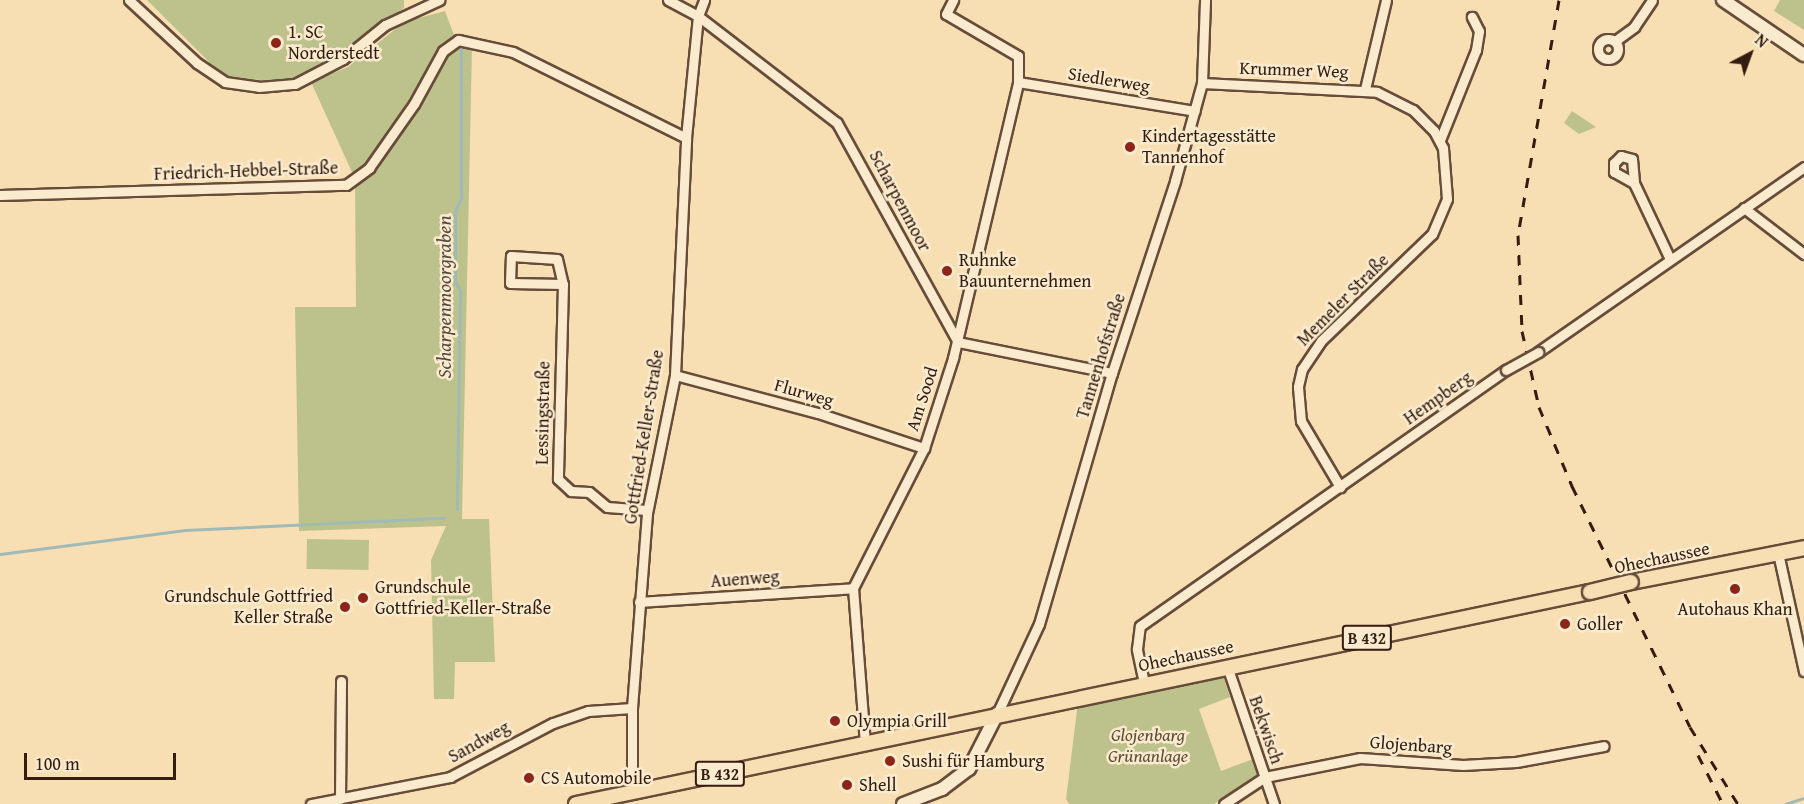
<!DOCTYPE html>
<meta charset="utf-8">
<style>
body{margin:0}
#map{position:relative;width:1804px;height:804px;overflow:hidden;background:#f8dfb3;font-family:"Gentium Book Plus",serif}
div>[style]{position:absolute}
.green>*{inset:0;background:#bdc28c;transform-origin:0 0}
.stream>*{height:3px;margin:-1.5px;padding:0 1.5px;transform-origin:1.5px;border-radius:1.5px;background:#a0bab6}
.roads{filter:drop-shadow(2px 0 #664c39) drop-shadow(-2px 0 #664c39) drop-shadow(0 2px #664c39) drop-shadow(0 -2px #664c39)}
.street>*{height:9px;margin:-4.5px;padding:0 4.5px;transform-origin:4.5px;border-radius:4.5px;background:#faeace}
.street>.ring{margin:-4.5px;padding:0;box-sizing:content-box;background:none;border:9px solid #faeace;border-radius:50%}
.secondary>*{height:12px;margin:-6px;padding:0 6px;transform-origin:6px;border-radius:6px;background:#faeace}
.primary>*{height:14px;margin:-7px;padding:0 7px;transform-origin:7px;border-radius:7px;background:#f8dfb3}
.rail>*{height:3px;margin-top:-1.5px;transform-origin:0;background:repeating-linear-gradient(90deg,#351b10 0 10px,transparent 0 20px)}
.bridges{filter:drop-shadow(2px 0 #664c39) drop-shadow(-2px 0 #664c39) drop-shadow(0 2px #664c39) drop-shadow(0 -2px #664c39)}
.street-bridge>*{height:9px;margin:-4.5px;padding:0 4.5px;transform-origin:4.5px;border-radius:4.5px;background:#faeace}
.primary-bridge>*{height:14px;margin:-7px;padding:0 7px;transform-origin:7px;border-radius:7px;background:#f8dfb3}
.dots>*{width:16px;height:16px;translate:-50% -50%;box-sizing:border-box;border:3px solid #faeace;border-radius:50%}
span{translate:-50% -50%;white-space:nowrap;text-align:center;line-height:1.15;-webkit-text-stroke:5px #faeace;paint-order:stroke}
.shield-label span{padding:2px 4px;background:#faeace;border:2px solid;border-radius:4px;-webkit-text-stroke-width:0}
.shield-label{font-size:16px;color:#351b10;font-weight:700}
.poi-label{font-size:18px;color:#351b10}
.left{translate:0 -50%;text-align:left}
.right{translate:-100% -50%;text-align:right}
.street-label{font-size:18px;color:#351b10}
.park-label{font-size:18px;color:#5e4d35;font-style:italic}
.water-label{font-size:20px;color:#554b42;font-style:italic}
.north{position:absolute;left:1720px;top:24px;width:60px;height:60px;-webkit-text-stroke:4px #faeace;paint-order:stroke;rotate:41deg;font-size:16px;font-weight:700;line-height:24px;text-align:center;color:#351b10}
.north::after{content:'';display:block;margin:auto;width:21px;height:27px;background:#351b10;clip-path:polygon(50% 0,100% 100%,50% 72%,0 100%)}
.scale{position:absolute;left:24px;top:753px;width:152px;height:27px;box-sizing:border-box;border:3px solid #351b10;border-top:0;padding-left:8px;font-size:18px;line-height:21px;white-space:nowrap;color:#351b10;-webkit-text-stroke:4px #faeace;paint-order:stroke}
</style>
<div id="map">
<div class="green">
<i style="clip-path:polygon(147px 0,404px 0,404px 8px,341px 57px,294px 81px,226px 79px)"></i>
<i style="clip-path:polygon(1780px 0,1804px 0,1804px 30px,1774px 11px)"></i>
<i style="clip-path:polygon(445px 11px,457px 43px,472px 48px,462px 519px,489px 519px,495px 662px,455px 662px,454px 699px,434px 699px,431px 560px,446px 526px,299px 531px,295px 307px,356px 307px,355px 179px,311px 82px,348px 67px,404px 22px)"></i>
<i style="clip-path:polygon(1572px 111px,1596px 127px,1579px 134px,1564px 123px)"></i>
<i style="left:307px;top:539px;width:62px;height:30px;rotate:1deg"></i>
<i style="clip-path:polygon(1222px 673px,1230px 697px,1199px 709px,1221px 771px,1253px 759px,1259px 776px,1214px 804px,1069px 804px,1066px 799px,1078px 702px)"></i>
</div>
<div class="stream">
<i style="left:457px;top:509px;width:219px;rotate:-89.2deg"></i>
<i style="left:460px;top:290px;width:9px;rotate:-122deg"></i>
<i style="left:455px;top:282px;width:71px;rotate:-90deg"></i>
<i style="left:455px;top:211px;width:14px;rotate:-65deg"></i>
<i style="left:461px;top:198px;width:149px;rotate:-90deg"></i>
<i style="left:0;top:554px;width:187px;rotate:-7.4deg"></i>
<i style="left:185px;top:530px;width:259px;rotate:-2.7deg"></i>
<i style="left:1785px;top:804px;width:20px;rotate:-18deg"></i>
</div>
<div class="roads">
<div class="street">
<i style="left:129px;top:0;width:93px;rotate:42.8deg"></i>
<i style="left:197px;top:63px;width:34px;rotate:34deg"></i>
<i style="left:225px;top:82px;width:34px;rotate:8deg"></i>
<i style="left:259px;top:87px;width:36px;rotate:-5deg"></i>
<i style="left:295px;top:84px;width:54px;rotate:-27.5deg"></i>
<i style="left:343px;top:59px;width:54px;rotate:-39deg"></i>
<i style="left:385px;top:25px;width:60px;rotate:-24.8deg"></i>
<i style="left:668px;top:0;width:34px;rotate:28deg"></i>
<i style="left:698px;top:16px;width:175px;rotate:37.6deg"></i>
<i style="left:837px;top:123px;width:250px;rotate:61.1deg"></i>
<i style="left:958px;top:342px;width:157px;rotate:11.4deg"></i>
<i class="ring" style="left:1598px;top:39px;width:11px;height:11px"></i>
<i style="left:1615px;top:41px;width:24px;rotate:-36deg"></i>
<i style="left:1634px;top:27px;width:32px;rotate:-56deg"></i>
<i style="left:1018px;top:82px;width:179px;rotate:9.3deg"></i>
<i style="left:1202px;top:83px;width:175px;rotate:2.9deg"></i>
<i style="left:1377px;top:92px;width:40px;rotate:26.6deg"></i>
<i style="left:1413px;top:110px;width:30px;rotate:45deg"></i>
<i style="left:1434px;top:131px;width:19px;rotate:62deg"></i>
<i style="left:1443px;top:148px;width:51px;rotate:85.5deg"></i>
<i style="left:1447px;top:199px;width:38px;rotate:113deg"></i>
<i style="left:1432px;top:234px;width:154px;rotate:136.1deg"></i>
<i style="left:1321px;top:341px;width:34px;rotate:124deg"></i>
<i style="left:1302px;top:369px;width:18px;rotate:103deg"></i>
<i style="left:1298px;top:387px;width:34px;rotate:85deg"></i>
<i style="left:1301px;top:421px;width:77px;rotate:59.4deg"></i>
<i style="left:1365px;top:89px;width:91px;rotate:-76.7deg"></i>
<i style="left:1440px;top:140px;width:97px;rotate:-68.2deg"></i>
<i style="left:1476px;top:50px;width:19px;rotate:-81deg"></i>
<i style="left:1479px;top:31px;width:16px;rotate:-117deg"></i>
<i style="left:1634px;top:183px;width:23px;rotate:-151deg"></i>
<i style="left:1614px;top:172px;width:9px;rotate:-90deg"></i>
<i style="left:1614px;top:163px;width:10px;rotate:-45deg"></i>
<i style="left:1621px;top:156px;width:11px;rotate:15deg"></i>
<i style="left:1632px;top:159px;width:24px;rotate:85deg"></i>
<i style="left:1634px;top:183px;width:84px;rotate:64.7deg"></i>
<i style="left:0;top:195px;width:346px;rotate:-1.7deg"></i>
<i style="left:346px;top:185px;width:29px;rotate:-36deg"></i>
<i style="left:369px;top:168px;width:78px;rotate:-54.9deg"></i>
<i style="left:414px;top:104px;width:60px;rotate:-61.3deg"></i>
<i style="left:443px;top:51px;width:19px;rotate:-36deg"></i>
<i style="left:458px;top:40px;width:56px;rotate:12.3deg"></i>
<i style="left:513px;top:52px;width:193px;rotate:26.4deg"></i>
<i style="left:1744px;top:208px;width:76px;rotate:37.5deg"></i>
<i style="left:563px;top:284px;width:53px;rotate:-178.9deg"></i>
<i style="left:510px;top:283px;width:27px;rotate:-88deg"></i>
<i style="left:511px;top:256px;width:46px;rotate:3.7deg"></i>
<i style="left:557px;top:259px;width:26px;rotate:77deg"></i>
<i style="left:563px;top:284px;width:195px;rotate:91.5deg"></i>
<i style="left:558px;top:479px;width:18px;rotate:43deg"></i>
<i style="left:571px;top:491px;width:18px;rotate:3deg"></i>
<i style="left:589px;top:492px;width:23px;rotate:40deg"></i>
<i style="left:607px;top:507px;width:40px;rotate:4.3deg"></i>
<i style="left:1538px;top:352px;width:324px;rotate:-34.8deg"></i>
<i style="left:675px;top:375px;width:148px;rotate:14.9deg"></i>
<i style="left:818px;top:413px;width:112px;rotate:18.3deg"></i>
<i style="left:1778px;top:553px;width:121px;rotate:77.6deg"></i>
<i style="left:639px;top:602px;width:214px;rotate:-3.7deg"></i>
<i style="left:1227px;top:666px;width:146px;rotate:71.2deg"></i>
<i style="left:1144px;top:683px;width:35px;rotate:-102deg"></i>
<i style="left:1137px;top:649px;width:23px;rotate:-83deg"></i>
<i style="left:1140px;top:626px;width:447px;rotate:-35deg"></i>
<i style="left:997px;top:714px;width:99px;rotate:-65deg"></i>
<i style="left:1039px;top:624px;width:261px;rotate:-73.8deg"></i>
<i style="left:1112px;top:373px;width:202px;rotate:-71.8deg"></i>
<i style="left:1175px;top:181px;width:102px;rotate:-74.6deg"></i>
<i style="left:1202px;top:83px;width:83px;rotate:-87.9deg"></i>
<i style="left:865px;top:744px;width:156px;rotate:-94.4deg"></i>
<i style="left:853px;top:588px;width:157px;rotate:-63.1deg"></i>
<i style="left:924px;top:448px;width:95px;rotate:-72.1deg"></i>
<i style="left:953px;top:358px;width:284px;rotate:-76.7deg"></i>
<i style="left:1018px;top:82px;width:26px;rotate:-90deg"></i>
<i style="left:1018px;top:56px;width:83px;rotate:-149.7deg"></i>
<i style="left:946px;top:14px;width:16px;rotate:-63deg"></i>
<i style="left:632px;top:792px;width:84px;rotate:-90deg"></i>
<i style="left:632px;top:708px;width:196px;rotate:-85.6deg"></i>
<i style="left:647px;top:513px;width:141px;rotate:-78.5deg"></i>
<i style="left:675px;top:375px;width:237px;rotate:-87.3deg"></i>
<i style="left:686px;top:138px;width:123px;rotate:-84.4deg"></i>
<i style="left:698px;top:16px;width:17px;rotate:-69deg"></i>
<i style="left:340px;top:799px;width:118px;rotate:-89.5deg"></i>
<i style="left:311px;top:804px;width:142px;rotate:-11deg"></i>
<i style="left:450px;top:777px;width:116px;rotate:-27.7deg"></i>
<i style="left:553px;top:723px;width:37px;rotate:-19deg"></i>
<i style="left:588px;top:711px;width:44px;rotate:-3.9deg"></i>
<i style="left:1224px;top:804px;width:49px;rotate:-33.4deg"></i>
<i style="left:1265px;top:777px;width:97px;rotate:-11.3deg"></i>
<i style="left:1360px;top:758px;width:103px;rotate:3.9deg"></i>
<i style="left:1463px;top:765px;width:53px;rotate:-3.2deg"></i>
<i style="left:1516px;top:762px;width:89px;rotate:-10.3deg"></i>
</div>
<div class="secondary">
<i style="left:1723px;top:0;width:98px;rotate:34.2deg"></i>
<i style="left:903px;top:804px;width:42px;rotate:-21deg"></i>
<i style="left:942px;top:789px;width:34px;rotate:-37deg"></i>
<i style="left:969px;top:769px;width:62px;rotate:-63deg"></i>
</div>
<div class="primary">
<i style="left:1631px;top:582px;width:176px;rotate:-11.1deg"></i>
<i style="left:576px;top:804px;width:1036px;rotate:-11.81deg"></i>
</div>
</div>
<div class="rail">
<i style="left:1559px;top:0;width:239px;rotate:99.9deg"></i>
<i style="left:1518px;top:235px;width:96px;rotate:87.6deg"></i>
<i style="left:1522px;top:331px;width:78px;rotate:77.4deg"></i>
<i style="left:1539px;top:407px;width:86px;rotate:67.3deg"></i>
<i style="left:1572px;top:486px;width:268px;rotate:63.9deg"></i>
<i style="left:1690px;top:727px;width:91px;rotate:58.1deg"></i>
<i style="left:1698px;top:755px;width:55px;rotate:63deg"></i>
</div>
<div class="bridges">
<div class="street-bridge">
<i style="left:1506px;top:370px;width:37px;rotate:-29deg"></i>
</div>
<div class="primary-bridge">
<i style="left:1590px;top:592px;width:42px;rotate:-13.7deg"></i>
</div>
</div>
<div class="dots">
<i style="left:276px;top:43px;background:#8f2418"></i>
<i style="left:1130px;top:147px;background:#8f2418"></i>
<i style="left:947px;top:271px;background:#8f2418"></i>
<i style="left:1735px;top:589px;background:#8f2418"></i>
<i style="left:363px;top:598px;background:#8f2418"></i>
<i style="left:345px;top:607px;background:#8f2418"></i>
<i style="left:1565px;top:624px;background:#8f2418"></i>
<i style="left:835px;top:721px;background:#8f2418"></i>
<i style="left:890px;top:761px;background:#8f2418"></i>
<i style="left:529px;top:778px;background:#8f2418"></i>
<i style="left:847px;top:785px;background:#8f2418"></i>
</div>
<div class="shield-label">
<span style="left:1367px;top:638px">B 432</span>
<span style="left:720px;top:774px">B 432</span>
</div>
<div class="poi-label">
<span class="left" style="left:288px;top:43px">1. SC<br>Norderstedt</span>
<span class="left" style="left:1142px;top:147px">Kindertagesstätte<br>Tannenhof</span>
<span class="left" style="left:959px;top:271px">Ruhnke<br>Bauunternehmen</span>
<span class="left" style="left:375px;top:598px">Grundschule<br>Gottfried-Keller-Straße</span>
<span class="right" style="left:333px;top:607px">Grundschule Gottfried<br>Keller Straße</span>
<span style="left:1735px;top:609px">Autohaus Khan</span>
<span class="left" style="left:1577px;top:624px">Goller</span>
<span class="left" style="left:847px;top:721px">Olympia Grill</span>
<span class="left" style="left:902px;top:761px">Sushi für Hamburg</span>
<span class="left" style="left:541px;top:778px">CS Automobile</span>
<span class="left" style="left:859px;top:785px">Shell</span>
</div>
<div class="street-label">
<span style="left:1294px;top:70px;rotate:2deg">Krummer Weg</span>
<span style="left:1109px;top:80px;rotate:9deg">Siedlerweg</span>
<span style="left:246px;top:171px;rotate:-2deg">Friedrich-Hebbel-Straße</span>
<span style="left:900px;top:201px;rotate:62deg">Scharpenmoor</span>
<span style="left:1343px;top:300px;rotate:-45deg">Memeler Straße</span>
<span style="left:1101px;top:356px;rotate:-73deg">Tannenhofstraße</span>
<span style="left:804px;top:393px;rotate:16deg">Flurweg</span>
<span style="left:1438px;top:398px;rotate:-35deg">Hempberg</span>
<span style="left:922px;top:399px;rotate:-72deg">Am Sood</span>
<span style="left:543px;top:413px;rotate:-89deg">Lessingstraße</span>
<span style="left:644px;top:437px;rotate:-81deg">Gottfried-Keller-Straße</span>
<span style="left:1662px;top:558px;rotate:-12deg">Ohechaussee</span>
<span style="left:745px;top:579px;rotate:-4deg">Auenweg</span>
<span style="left:1186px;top:656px;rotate:-12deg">Ohechaussee</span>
<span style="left:1266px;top:730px;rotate:71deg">Bekwisch</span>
<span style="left:479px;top:742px;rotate:-29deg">Sandweg</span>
<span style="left:1411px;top:745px;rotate:4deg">Glojenbarg</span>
</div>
<div class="park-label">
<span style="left:1148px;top:746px">Glojenbarg<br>Grünanlage</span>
</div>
<div class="water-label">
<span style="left:443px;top:297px;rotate:-90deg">Scharpenmoorgraben</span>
</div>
<div class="north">N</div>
<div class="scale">100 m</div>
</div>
